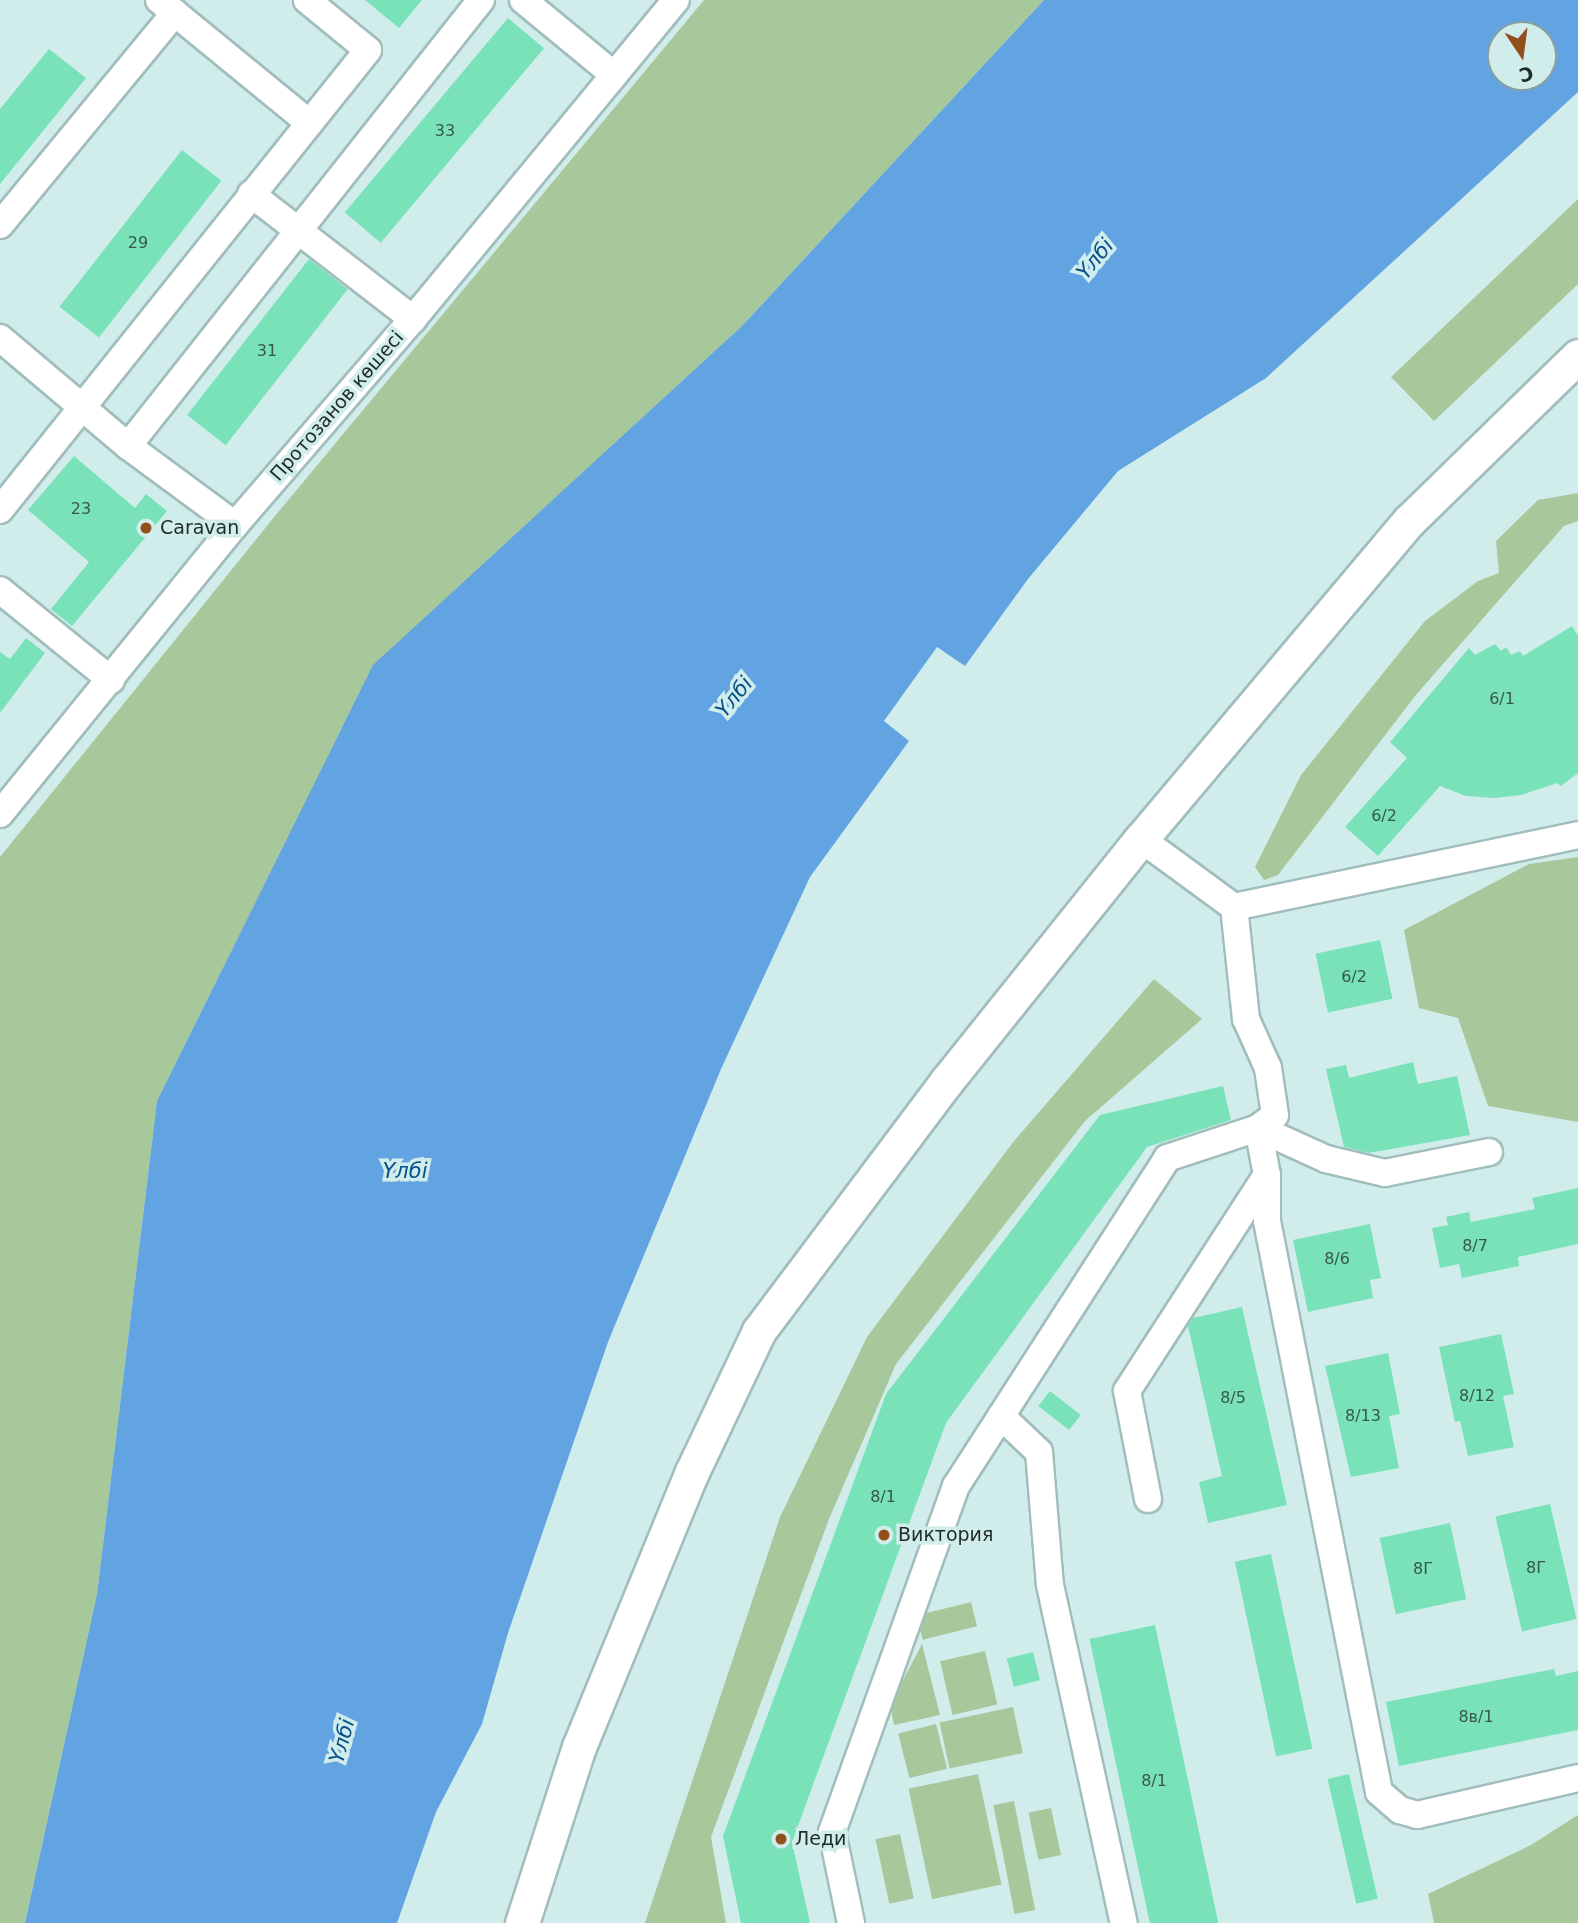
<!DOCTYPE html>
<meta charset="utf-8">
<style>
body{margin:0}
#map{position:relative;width:1578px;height:1923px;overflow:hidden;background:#d0edec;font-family:"DejaVu Sans",sans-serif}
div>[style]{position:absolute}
.green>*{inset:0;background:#a7c89b;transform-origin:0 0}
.water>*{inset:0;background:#62a3e2}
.building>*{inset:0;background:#79e2b9;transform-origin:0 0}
.roads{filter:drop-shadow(2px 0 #a1bdbc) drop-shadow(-2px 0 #a1bdbc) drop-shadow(0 2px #a1bdbc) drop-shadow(0 -2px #a1bdbc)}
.minor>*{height:26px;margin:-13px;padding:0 13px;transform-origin:13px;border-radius:13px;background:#fff}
.major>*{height:33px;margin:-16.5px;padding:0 16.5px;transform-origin:16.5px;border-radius:16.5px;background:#fff}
.dots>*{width:19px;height:19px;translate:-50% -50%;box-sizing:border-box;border:4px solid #d0edec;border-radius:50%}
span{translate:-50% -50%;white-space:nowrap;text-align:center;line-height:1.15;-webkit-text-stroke:7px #d0edec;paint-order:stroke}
.number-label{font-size:16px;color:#36584d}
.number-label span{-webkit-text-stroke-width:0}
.street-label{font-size:19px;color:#1f2a29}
.poi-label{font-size:19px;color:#1f2a29}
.left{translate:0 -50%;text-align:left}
.water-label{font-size:21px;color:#06518b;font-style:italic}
.north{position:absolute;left:1487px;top:21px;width:70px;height:70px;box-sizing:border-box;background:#d0edec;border:2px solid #899f9e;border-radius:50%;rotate:167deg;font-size:19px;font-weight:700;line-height:28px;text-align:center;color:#1f2a29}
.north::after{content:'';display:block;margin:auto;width:24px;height:32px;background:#914f1c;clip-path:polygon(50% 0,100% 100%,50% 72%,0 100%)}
</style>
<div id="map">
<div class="green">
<i style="clip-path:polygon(704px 0,1044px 0,742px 326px,373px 666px,157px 1101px,97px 1594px,25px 1923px,0 1923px,0 857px,275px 516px)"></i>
<i style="clip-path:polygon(1578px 199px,1578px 284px,1434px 421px,1391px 377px)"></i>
<i style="clip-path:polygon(1578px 493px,1578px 521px,1564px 526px,1415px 696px,1278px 875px,1264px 880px,1255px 867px,1301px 775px,1425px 621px,1478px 581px,1499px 573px,1496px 541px,1538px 500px)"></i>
<i style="clip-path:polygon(1578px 857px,1578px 1122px,1488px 1106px,1458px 1018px,1419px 1008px,1404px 930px,1529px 864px)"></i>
<i style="clip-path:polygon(1154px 979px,1202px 1019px,1085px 1121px,896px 1364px,829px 1519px,711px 1837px,726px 1923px,645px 1923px,780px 1517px,867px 1337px,1014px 1141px)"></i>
<i style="left:971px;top:1602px;width:25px;height:56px;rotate:76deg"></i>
<i style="clip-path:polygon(922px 1644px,940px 1715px,894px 1725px,890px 1705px)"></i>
<i style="left:985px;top:1651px;width:55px;height:46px;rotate:77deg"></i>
<i style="left:1013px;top:1707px;width:47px;height:75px;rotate:78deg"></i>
<i style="left:936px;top:1724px;width:46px;height:39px;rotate:76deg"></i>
<i style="left:978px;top:1774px;width:113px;height:71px;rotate:78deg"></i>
<i style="left:1014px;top:1801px;width:111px;height:21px;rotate:79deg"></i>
<i style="left:1051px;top:1808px;width:48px;height:23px;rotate:78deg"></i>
<i style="clip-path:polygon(1578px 1815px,1578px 1923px,1434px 1923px,1428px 1894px,1531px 1845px)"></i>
<i style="left:900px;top:1834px;width:66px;height:25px;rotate:78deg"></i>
</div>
<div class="water">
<i style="clip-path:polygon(evenodd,1044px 0,1578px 0,1578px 92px,1266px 378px,1118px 471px,1028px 579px,965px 666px,937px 647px,884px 721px,909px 741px,810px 877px,721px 1069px,608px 1342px,508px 1633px,482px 1724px,436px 1812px,397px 1923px,25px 1923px,97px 1594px,157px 1101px,373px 665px,742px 326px,1044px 0,1501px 35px,1543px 35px,1543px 77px,1501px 77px,1501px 35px)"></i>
</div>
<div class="building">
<i style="clip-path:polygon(365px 0,422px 0,399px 28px)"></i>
<i style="left:508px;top:18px;width:47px;height:254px;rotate:40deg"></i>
<i style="clip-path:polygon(49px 49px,86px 78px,0 184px,0 109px)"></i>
<i style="left:182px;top:150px;width:50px;height:199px;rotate:38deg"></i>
<i style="left:309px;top:259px;width:49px;height:198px;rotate:38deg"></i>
<i style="clip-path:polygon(74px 456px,135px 508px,146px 494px,167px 511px,72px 626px,51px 609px,89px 562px,28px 510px)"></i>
<i style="clip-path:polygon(1572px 626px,1578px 636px,1578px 773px,1561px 786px,1557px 783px,1521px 795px,1494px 798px,1466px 796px,1440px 786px,1378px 856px,1345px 827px,1407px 758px,1390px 742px,1469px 648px,1475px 655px,1495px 644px,1501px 651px,1506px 647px,1511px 655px,1520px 651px,1523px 656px)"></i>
<i style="clip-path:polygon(26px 638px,45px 653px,0 713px,0 652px,10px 659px)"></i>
<i style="left:1380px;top:940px;width:60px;height:66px;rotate:78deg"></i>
<i style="clip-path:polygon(1413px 1062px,1418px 1084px,1457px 1076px,1470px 1135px,1369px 1153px,1344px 1147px,1326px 1069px,1346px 1065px,1349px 1078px)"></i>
<i style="clip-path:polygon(1223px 1086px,1231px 1120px,1147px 1147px,946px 1423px,792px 1842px,810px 1923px,741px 1923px,723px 1836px,886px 1394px,1100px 1115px)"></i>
<i style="clip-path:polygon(1578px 1188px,1578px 1244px,1518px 1257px,1519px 1266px,1462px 1278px,1459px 1264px,1440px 1268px,1432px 1228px,1448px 1225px,1446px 1217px,1469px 1212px,1471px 1222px,1535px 1209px,1532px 1198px)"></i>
<i style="clip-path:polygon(1370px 1224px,1381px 1278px,1370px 1280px,1373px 1298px,1308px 1312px,1293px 1240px)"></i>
<i style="clip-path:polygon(1242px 1307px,1287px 1505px,1208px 1523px,1199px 1482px,1222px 1476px,1188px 1326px,1193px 1318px)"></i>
<i style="clip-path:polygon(1501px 1334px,1514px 1394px,1503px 1396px,1514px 1447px,1468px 1456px,1460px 1421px,1455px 1422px,1439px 1347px)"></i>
<i style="clip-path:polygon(1388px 1353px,1400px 1414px,1389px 1416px,1399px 1468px,1351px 1477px,1325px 1366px)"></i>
<i style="left:1050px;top:1391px;width:39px;height:19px;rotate:38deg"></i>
<i style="left:1550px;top:1504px;width:118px;height:56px;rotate:77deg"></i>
<i style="left:1450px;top:1523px;width:78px;height:72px;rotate:78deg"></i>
<i style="left:1271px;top:1554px;width:199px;height:37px;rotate:78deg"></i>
<i style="left:1155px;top:1625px;width:305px;height:67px;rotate:78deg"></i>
<i style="left:1033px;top:1652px;width:29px;height:27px;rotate:76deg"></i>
<i style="clip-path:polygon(1554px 1669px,1556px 1676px,1578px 1671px,1578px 1730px,1399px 1766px,1386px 1702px)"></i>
<i style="left:1349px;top:1774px;width:128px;height:22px;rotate:77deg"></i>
</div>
<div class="roads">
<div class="minor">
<i style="left:159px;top:0;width:193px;rotate:39.3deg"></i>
<i style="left:523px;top:0;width:118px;rotate:39.5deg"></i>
<i style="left:251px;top:194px;width:205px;rotate:37.7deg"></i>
<i style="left:0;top:225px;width:275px;rotate:-50.5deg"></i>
<i style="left:0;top:338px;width:167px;rotate:40.2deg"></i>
<i style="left:128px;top:446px;width:133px;rotate:36.4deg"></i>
<i style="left:128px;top:446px;width:569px;rotate:-51.64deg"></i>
<i style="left:0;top:510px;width:589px;rotate:-51.34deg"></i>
<i style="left:368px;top:50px;width:79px;rotate:-140.7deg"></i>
<i style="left:0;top:590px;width:143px;rotate:39deg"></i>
<i style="left:0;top:814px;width:372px;rotate:-50.9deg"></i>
<i style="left:235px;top:525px;width:272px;rotate:-49.2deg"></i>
<i style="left:413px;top:319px;width:413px;rotate:-50.5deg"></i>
<i style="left:1141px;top:839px;width:115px;rotate:36.2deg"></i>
<i style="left:1234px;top:907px;width:351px;rotate:-11.8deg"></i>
<i style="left:1258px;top:1128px;width:48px;rotate:79.2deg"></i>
<i style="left:1267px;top:1175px;width:46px;rotate:90deg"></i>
<i style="left:1267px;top:1221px;width:582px;rotate:78.9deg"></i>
<i style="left:1379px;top:1792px;width:28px;rotate:41deg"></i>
<i style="left:1400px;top:1810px;width:18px;rotate:16deg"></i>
<i style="left:1417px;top:1815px;width:165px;rotate:-12.9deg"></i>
<i style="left:1258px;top:1128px;width:75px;rotate:24.5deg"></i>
<i style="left:1326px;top:1159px;width:61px;rotate:13.3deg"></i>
<i style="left:1385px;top:1173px;width:106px;rotate:-11.4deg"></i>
<i style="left:1001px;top:1416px;width:52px;rotate:43.5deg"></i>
<i style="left:1039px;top:1452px;width:133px;rotate:85.3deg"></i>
<i style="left:1050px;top:1585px;width:346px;rotate:77.7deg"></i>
<i style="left:1148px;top:1499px;width:110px;rotate:-101deg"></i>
<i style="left:1127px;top:1391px;width:257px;rotate:-57.1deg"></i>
<i style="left:851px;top:1923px;width:93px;rotate:-101.8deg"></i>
<i style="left:832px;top:1832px;width:368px;rotate:-70.3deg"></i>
<i style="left:956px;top:1486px;width:390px;rotate:-57.2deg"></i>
<i style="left:1167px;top:1158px;width:96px;rotate:-18.2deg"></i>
<i style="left:1258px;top:1128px;width:21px;rotate:-37deg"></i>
<i style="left:1275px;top:1115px;width:48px;rotate:-98.5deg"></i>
<i style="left:1268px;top:1068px;width:54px;rotate:-114.2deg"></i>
<i style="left:1246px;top:1019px;width:113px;rotate:-96.1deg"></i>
</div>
<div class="major">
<i style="left:522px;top:1923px;width:185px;rotate:-72.1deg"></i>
<i style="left:579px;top:1747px;width:297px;rotate:-67.7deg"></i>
<i style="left:692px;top:1472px;width:156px;rotate:-64.6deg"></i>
<i style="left:759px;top:1331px;width:311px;rotate:-53.1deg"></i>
<i style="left:946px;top:1082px;width:312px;rotate:-51.3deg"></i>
<i style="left:1141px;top:839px;width:416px;rotate:-49.9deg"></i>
<i style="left:1409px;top:521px;width:236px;rotate:-44.3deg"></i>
</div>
</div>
<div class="dots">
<i style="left:146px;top:528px;background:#914f1c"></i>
<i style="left:884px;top:1535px;background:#914f1c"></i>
<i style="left:781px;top:1839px;background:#914f1c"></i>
</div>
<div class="number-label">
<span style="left:445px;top:131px">33</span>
<span style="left:138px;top:243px">29</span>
<span style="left:267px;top:351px">31</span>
<span style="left:81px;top:509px">23</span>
<span style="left:1502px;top:699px">6/1</span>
<span style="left:1384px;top:816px">6/2</span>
<span style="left:1354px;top:977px">6/2</span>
<span style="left:1475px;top:1246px">8/7</span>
<span style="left:1337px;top:1259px">8/6</span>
<span style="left:1477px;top:1396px">8/12</span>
<span style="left:1233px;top:1398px">8/5</span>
<span style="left:1363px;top:1416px">8/13</span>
<span style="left:883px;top:1497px">8/1</span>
<span style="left:1536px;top:1568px">8Г</span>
<span style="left:1423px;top:1569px">8Г</span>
<span style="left:1476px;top:1717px">8в/1</span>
<span style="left:1154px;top:1781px">8/1</span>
</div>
<div class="street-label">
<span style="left:337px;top:406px;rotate:-49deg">Протозанов көшесі</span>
</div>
<div class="poi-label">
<span class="left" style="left:160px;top:528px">Caravan</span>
<span class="left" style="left:898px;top:1535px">Виктория</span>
<span class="left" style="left:795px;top:1839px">Леди</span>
</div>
<div class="water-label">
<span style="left:1095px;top:259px;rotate:-51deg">Үлбі</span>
<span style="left:734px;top:697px;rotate:-51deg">Үлбі</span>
<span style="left:405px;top:1171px">Үлбі</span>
<span style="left:342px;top:1741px;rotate:-75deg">Үлбі</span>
</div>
<div class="north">С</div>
</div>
